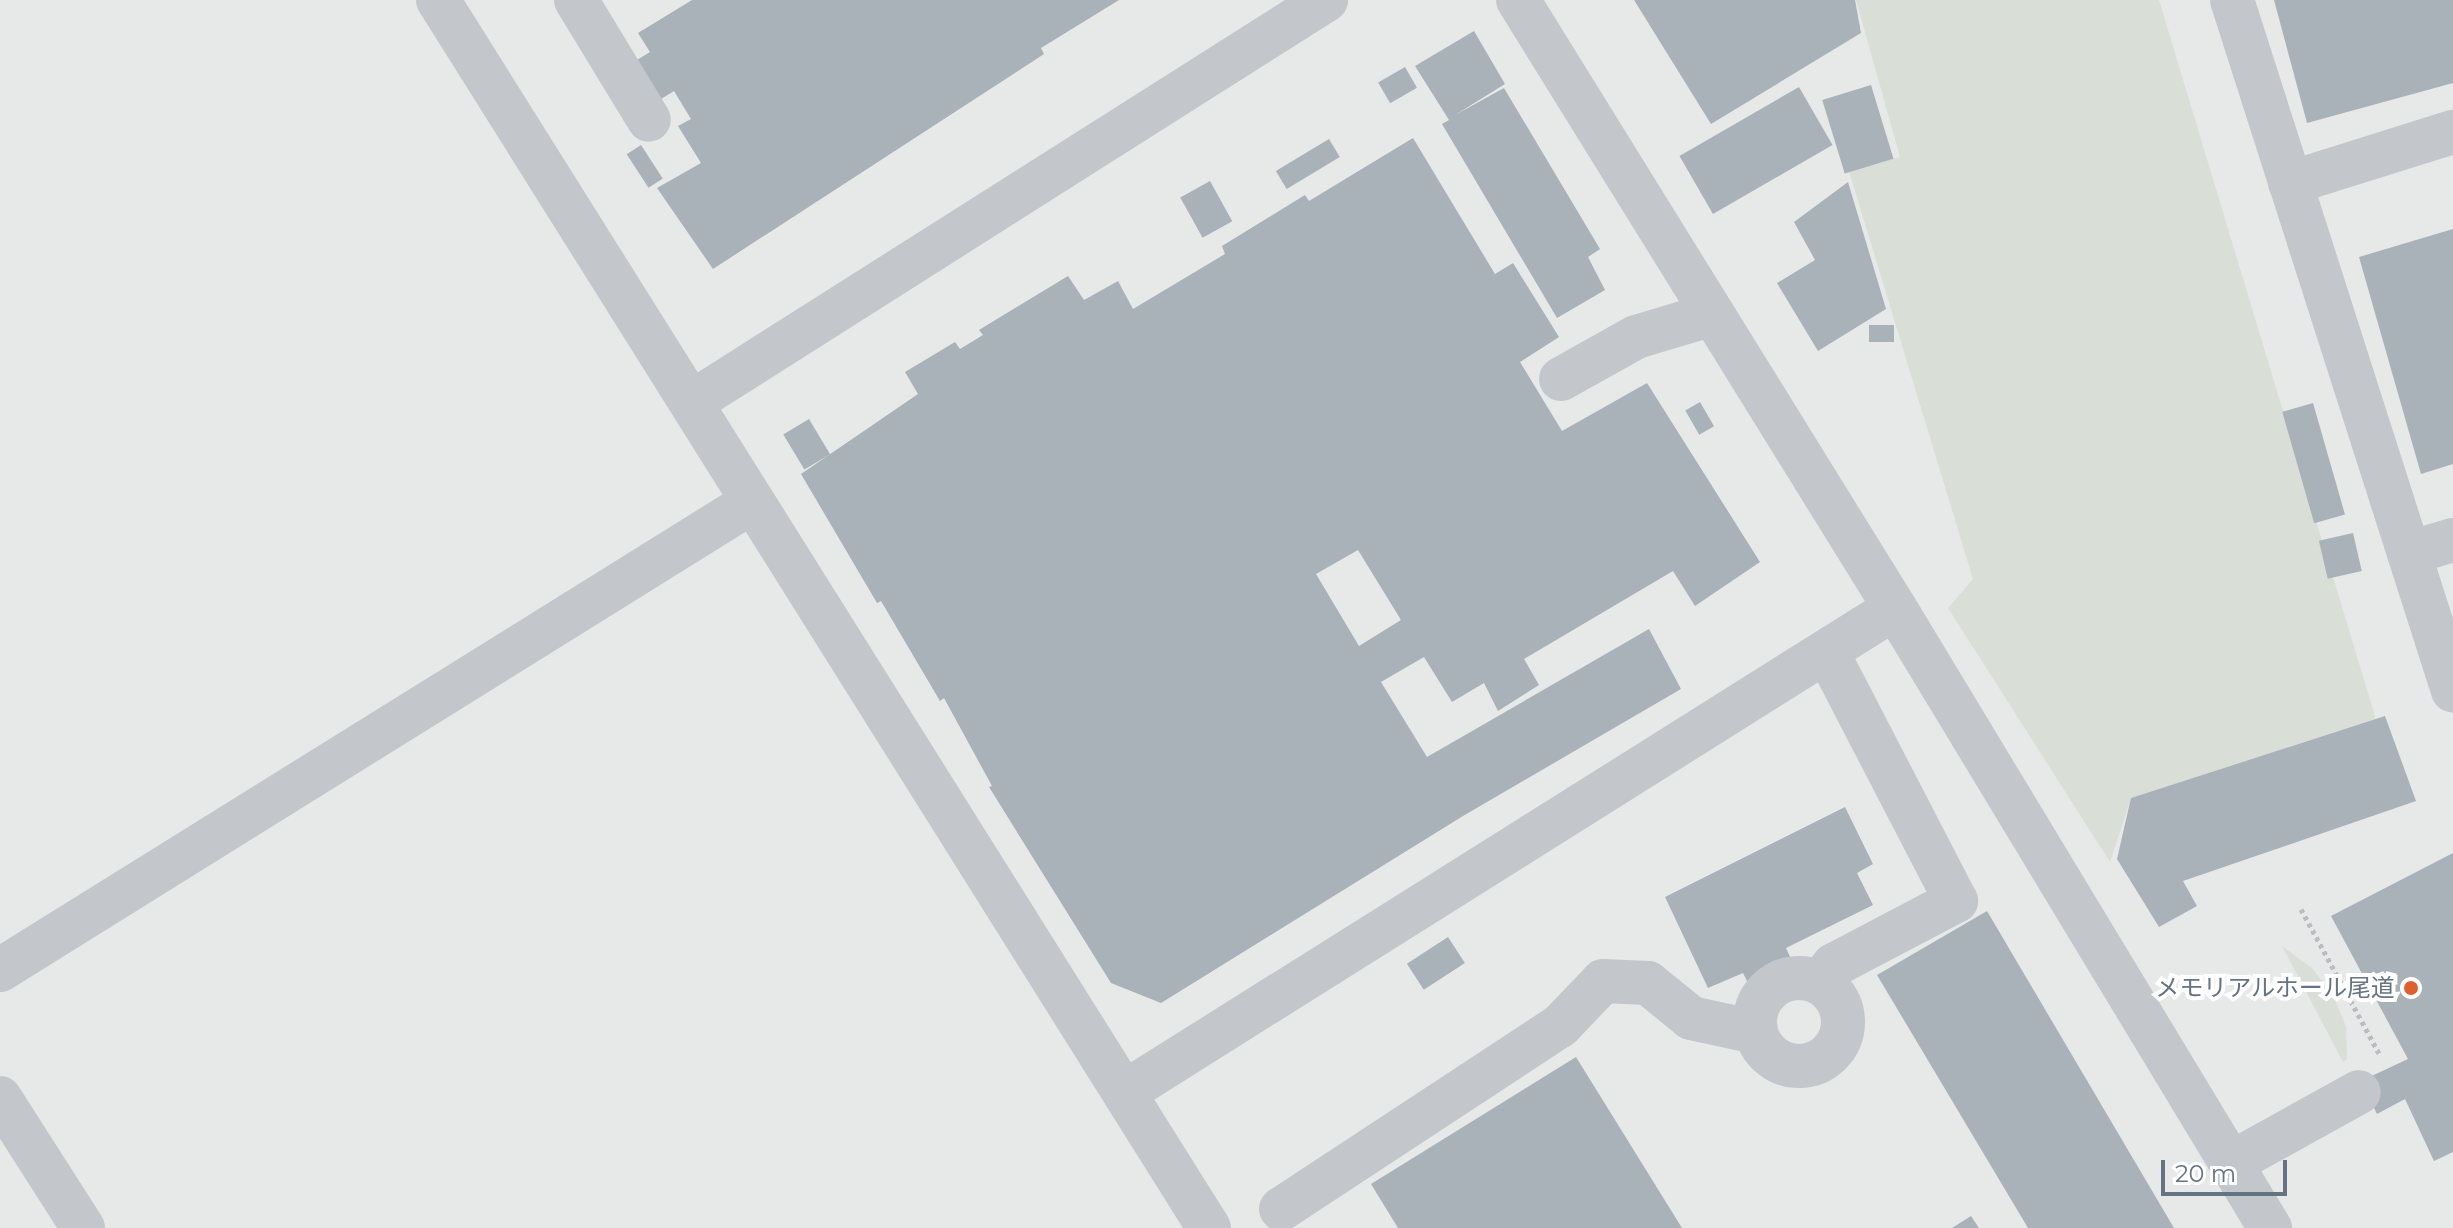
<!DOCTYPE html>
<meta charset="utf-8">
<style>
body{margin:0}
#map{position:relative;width:2453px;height:1228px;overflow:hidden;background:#f9f9f7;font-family:Montserrat,"Noto Sans JP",sans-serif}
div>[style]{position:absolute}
.built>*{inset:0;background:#e7e8e8;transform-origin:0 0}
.green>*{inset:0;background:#d9ded6}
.building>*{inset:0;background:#a9b2b8;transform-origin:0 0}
.path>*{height:5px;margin-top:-2.5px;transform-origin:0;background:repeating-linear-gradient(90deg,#bbbec1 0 4px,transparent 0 8px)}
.minor>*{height:44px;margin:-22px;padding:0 22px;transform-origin:22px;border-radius:22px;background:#c3c7cb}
.minor>.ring{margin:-22px;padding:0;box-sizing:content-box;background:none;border:44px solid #c3c7cb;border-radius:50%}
.dots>*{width:22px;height:22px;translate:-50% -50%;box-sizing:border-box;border:4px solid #fff;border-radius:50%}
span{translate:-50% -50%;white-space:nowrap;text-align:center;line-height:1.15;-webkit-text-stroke:8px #fff;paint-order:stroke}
.poi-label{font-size:24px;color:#657482}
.right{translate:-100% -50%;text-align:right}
.scale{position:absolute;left:2161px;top:1160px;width:126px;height:36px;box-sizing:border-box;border:4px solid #657482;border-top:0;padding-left:10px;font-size:24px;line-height:28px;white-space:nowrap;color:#657482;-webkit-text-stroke:6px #fff;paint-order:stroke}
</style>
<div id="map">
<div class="built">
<i style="left:0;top:0;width:2453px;height:1228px"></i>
</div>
<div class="green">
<i style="clip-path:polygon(1856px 0,2159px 0,2374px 713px,2375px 719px,2131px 798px,2110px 862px,1948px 608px,1973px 579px,1849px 171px,1900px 157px)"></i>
<i style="clip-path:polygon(2282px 946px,2312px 968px,2334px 997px,2346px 1027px,2347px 1059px,2343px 1062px)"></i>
</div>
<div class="building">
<i style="clip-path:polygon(692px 0,1119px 0,1041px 48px,1044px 54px,713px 269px,657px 188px,701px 163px,678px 126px,691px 119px,674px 91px,661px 99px,637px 60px,650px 52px,638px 33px)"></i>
<i style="clip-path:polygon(1634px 0,1855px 0,1861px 33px,1711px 124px)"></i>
<i style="clip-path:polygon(2274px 0,2453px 0,2453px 83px,2307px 123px)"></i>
<i style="clip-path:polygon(1474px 31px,1505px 84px,1455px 115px,1504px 88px,1600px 249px,1588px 257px,1605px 290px,1557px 318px,1442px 124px,1449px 120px,1415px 66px)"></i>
<i style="left:1405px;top:67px;width:24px;height:31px;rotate:60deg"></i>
<i style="left:1871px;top:85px;width:77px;height:51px;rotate:73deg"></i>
<i style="left:1799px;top:87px;width:67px;height:138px;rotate:60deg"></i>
<i style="clip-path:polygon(evenodd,1413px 138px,1495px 274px,1513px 263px,1559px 337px,1520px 362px,1562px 431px,1647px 383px,1760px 562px,1695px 606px,1673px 571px,1524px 659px,1539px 685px,1498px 711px,1484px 683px,1452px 702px,1424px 657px,1381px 682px,1427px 757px,1649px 629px,1681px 689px,1463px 816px,1161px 1003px,1111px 983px,989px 787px,992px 786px,944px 698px,940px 701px,881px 601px,877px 603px,801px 474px,918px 394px,905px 372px,955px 342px,960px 349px,983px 335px,979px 330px,1068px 276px,1084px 300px,1118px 281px,1133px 309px,1225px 254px,1222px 246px,1305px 195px,1309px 201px,1413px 138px,1358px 550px,1401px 620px,1359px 646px,1316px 574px,1358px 550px)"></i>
<i style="left:1329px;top:139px;width:21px;height:62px;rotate:59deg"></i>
<i style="left:641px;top:145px;width:40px;height:17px;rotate:57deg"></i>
<i style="left:1210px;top:181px;width:46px;height:34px;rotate:61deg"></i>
<i style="clip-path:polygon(1848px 182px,1886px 309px,1818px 351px,1777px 283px,1815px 260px,1794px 222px)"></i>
<i style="clip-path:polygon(2453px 229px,2453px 464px,2421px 474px,2359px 257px)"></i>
<i style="left:1894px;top:325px;width:17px;height:25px;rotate:90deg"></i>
<i style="left:1700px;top:402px;width:28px;height:17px;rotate:60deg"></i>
<i style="left:2313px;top:403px;width:116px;height:32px;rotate:74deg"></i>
<i style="left:809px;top:419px;width:41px;height:30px;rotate:59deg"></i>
<i style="left:2353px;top:533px;width:39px;height:35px;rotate:77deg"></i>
<i style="clip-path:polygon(2385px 716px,2416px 801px,2183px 881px,2197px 906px,2159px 927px,2117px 859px,2131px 798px)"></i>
<i style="clip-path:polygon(1845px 807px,1873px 864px,1857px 873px,1873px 905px,1786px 948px,1794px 966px,1750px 987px,1743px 973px,1708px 988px,1665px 897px)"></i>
<i style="clip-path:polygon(2453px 853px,2453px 1152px,2434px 1161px,2405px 1099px,2377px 1114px,2361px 1081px,2408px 1059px,2331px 916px)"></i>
<i style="clip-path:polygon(1987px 911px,2174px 1228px,2028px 1228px,1877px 975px)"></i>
<i style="left:1448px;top:937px;width:31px;height:49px;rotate:57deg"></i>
<i style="clip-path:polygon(1576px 1057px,1682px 1228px,1398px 1228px,1371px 1184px)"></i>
<i style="clip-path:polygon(1971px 1216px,1979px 1228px,1952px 1228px)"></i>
</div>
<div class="path">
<i style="left:2301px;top:909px;width:164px;rotate:61.6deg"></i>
</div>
<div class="minor">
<i style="left:438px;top:0;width:1450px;rotate:57.88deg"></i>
<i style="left:576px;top:0;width:140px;rotate:58.7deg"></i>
<i style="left:1518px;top:0;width:715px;rotate:58.2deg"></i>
<i style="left:1895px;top:608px;width:725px;rotate:58.83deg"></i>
<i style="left:2232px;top:0;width:725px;rotate:72.26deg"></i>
<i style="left:2290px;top:183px;width:171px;rotate:-17.4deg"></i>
<i style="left:1561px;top:379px;width:86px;rotate:-29.2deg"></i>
<i style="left:1636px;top:337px;width:80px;rotate:-16.6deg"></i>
<i style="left:692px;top:402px;width:751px;rotate:-32.38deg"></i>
<i style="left:2409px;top:553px;width:46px;rotate:-16.5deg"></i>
<i style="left:0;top:970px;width:886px;rotate:-31.9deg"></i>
<i class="ring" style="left:1755px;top:978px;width:44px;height:44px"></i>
<i style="left:1820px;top:982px;width:22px;rotate:-51deg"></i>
<i style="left:1834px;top:965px;width:138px;rotate:-27.7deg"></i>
<i style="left:1956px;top:901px;width:280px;rotate:-117.4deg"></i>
<i style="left:1125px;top:1092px;width:909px;rotate:-32.15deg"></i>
<i style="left:0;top:1098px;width:154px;rotate:57.4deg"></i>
<i style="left:2231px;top:1163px;width:146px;rotate:-29deg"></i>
<i style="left:1281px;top:1209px;width:334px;rotate:-33.3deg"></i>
<i style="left:1560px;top:1026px;width:62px;rotate:-46.3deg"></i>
<i style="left:1603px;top:981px;width:45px;rotate:2.5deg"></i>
<i style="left:1648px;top:983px;width:55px;rotate:39.1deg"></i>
<i style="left:1691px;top:1018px;width:66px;rotate:12.2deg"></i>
</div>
<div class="dots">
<i style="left:2411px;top:988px;background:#e05f30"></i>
</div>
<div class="poi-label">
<span class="right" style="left:2395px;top:988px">メモリアルホール尾道</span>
</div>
<div class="scale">20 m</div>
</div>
